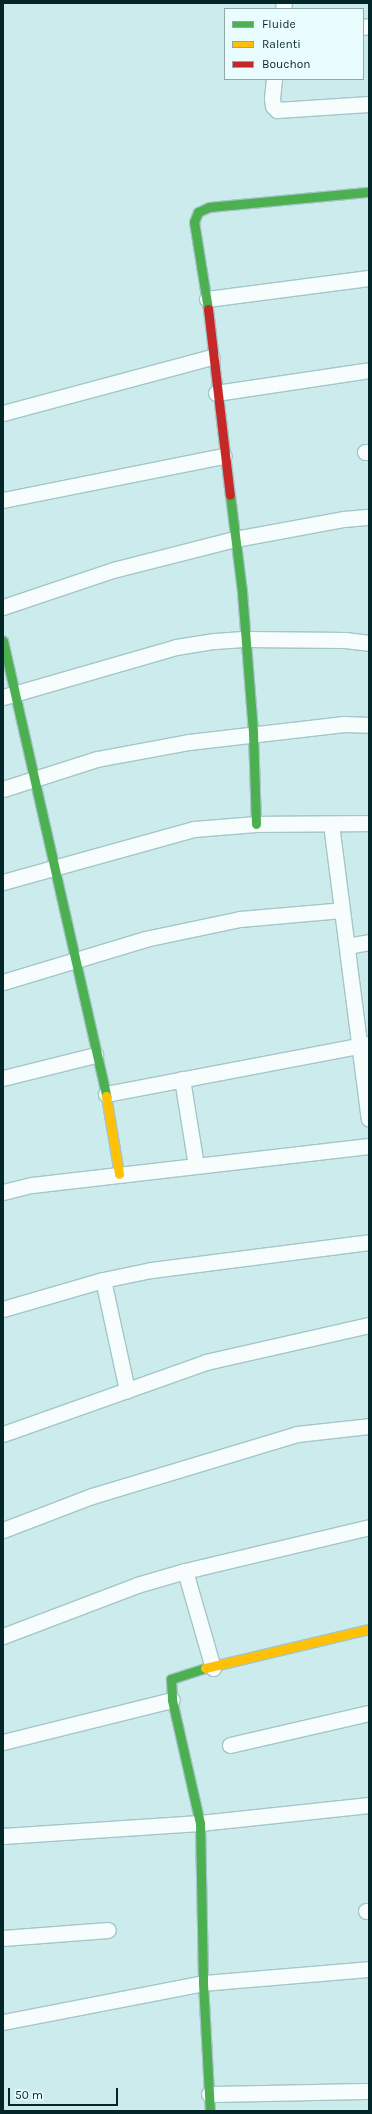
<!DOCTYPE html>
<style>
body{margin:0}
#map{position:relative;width:372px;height:2114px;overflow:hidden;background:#cbebed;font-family:Karla,sans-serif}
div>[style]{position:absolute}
.roads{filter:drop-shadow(1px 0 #a3c6c8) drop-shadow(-1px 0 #a3c6c8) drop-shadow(0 1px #a3c6c8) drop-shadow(0 -1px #a3c6c8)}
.street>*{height:15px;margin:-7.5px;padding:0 7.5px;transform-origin:7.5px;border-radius:7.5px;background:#f7fcfc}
.fast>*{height:9px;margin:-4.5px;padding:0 4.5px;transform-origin:4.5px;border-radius:4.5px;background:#4caf50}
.slow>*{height:9px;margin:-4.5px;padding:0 4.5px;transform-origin:4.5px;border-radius:4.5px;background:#ffc107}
.jam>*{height:9px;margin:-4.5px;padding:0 4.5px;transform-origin:4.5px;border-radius:4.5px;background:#c62828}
span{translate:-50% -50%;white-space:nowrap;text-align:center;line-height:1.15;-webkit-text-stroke:3px #eafdfe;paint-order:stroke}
.frame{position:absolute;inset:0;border:4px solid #032729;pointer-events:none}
.legend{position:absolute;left:224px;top:8px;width:140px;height:72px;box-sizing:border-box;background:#eafdfe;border:1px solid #8ea7a9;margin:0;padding:5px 7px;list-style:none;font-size:12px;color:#032729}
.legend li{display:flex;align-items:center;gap:8px;height:20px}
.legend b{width:20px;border:1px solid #8ea7a9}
.scale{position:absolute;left:8px;top:2088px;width:110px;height:18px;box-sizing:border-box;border:2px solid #032729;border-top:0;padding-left:5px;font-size:12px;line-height:14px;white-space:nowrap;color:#032729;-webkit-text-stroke:3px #eafdfe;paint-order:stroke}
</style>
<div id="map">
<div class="roads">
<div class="street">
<i style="left:283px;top:9px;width:6px;rotate:-81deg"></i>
<i style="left:363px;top:27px;width:6px;rotate:-9deg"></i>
<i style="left:274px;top:79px;width:19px;rotate:96deg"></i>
<i style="left:272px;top:98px;width:8px;rotate:83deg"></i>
<i style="left:273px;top:106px;width:6px;rotate:45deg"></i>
<i style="left:277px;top:110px;width:92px;rotate:-3.7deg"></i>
<i style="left:207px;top:299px;width:163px;rotate:-7.4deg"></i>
<i style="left:216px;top:393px;width:155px;rotate:-8.5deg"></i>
<i style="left:3px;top:413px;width:216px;rotate:-15deg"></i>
<i style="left:365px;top:452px;width:4px"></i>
<i style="left:3px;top:500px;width:225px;rotate:-11.3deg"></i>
<i style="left:3px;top:607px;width:116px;rotate:-18.6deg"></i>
<i style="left:113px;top:570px;width:126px;rotate:-14.3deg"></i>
<i style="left:235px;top:539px;width:111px;rotate:-10.4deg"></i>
<i style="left:344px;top:519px;width:25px;rotate:-5deg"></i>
<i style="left:3px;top:697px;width:180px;rotate:-16.1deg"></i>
<i style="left:176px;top:647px;width:39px;rotate:-9deg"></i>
<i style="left:215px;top:641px;width:31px;rotate:-4deg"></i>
<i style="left:246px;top:639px;width:99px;rotate:0.6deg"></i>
<i style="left:345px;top:640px;width:24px;rotate:7deg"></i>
<i style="left:3px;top:789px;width:99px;rotate:-17.7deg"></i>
<i style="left:97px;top:759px;width:94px;rotate:-10.5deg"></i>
<i style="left:189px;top:742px;width:156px;rotate:-6.6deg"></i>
<i style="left:344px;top:724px;width:25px;rotate:2deg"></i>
<i style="left:331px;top:824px;width:297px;rotate:82.7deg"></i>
<i style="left:3px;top:882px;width:198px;rotate:-15.5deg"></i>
<i style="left:194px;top:829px;width:62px;rotate:-4.6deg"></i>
<i style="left:256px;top:824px;width:113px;rotate:-0.5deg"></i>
<i style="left:347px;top:946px;width:22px;rotate:-10deg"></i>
<i style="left:3px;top:982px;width:148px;rotate:-16.8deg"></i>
<i style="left:145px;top:939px;width:97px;rotate:-11.9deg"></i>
<i style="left:240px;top:919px;width:102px;rotate:-5deg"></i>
<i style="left:3px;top:1078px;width:95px;rotate:-14deg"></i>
<i style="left:182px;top:1079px;width:87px;rotate:80.8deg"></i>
<i style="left:106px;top:1094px;width:267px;rotate:-10.8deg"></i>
<i style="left:3px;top:1192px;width:30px;rotate:-14deg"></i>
<i style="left:32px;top:1185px;width:339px;rotate:-6.6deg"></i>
<i style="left:103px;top:1280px;width:113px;rotate:77.7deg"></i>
<i style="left:3px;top:1309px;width:104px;rotate:-16.2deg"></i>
<i style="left:103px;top:1280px;width:49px;rotate:-11.8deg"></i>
<i style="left:151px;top:1270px;width:220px;rotate:-7.3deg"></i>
<i style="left:3px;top:1434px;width:215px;rotate:-19.5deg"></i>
<i style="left:206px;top:1362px;width:167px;rotate:-12.8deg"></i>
<i style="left:3px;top:1530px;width:95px;rotate:-20.9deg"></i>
<i style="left:92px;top:1496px;width:214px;rotate:-16.8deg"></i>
<i style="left:297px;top:1434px;width:72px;rotate:-6.3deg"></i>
<i style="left:185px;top:1571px;width:101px;rotate:73.9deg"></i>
<i style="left:3px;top:1636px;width:143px;rotate:-20.8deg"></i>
<i style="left:137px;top:1585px;width:50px;rotate:-16.3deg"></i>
<i style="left:185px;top:1571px;width:189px;rotate:-13.4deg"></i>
<i style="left:3px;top:1742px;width:174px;rotate:-14deg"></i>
<i style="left:230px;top:1745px;width:143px;rotate:-13deg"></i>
<i style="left:3px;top:1836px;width:197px;rotate:-3.8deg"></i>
<i style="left:200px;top:1823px;width:170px;rotate:-6.1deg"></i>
<i style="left:366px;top:1911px;width:3px"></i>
<i style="left:3px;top:1938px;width:105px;rotate:-4.4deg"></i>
<i style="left:3px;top:2022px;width:204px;rotate:-11deg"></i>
<i style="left:203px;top:1983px;width:167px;rotate:-4.8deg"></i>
<i style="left:209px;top:2094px;width:160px;rotate:-1.1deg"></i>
</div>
<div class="fast">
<i style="left:208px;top:309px;width:88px;rotate:-99.1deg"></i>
<i style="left:194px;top:222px;width:11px;rotate:-68deg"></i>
<i style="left:198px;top:212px;width:12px;rotate:-24deg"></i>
<i style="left:209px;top:207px;width:161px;rotate:-5.4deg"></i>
<i style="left:230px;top:495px;width:98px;rotate:82.9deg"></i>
<i style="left:242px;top:592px;width:141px;rotate:85.5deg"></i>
<i style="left:253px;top:733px;width:91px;rotate:88.1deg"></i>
<i style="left:3px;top:641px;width:467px;rotate:77.2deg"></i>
<i style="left:205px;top:1668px;width:36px;rotate:162deg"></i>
<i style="left:171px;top:1679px;width:21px;rotate:87deg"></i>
<i style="left:172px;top:1700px;width:126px;rotate:77.2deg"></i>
<i style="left:200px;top:1823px;width:160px;rotate:88.9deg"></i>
<i style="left:203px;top:1983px;width:128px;rotate:86.9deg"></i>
</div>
<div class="slow">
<i style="left:106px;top:1096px;width:79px;rotate:80.5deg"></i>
<i style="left:205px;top:1668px;width:169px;rotate:-13.4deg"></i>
</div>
<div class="jam">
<i style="left:208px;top:309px;width:187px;rotate:83.3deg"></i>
</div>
</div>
<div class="frame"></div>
<ul class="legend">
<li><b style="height:5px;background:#4caf50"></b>Fluide</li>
<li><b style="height:5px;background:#ffc107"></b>Ralenti</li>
<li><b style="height:5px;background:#c62828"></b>Bouchon</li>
</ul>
<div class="scale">50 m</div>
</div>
